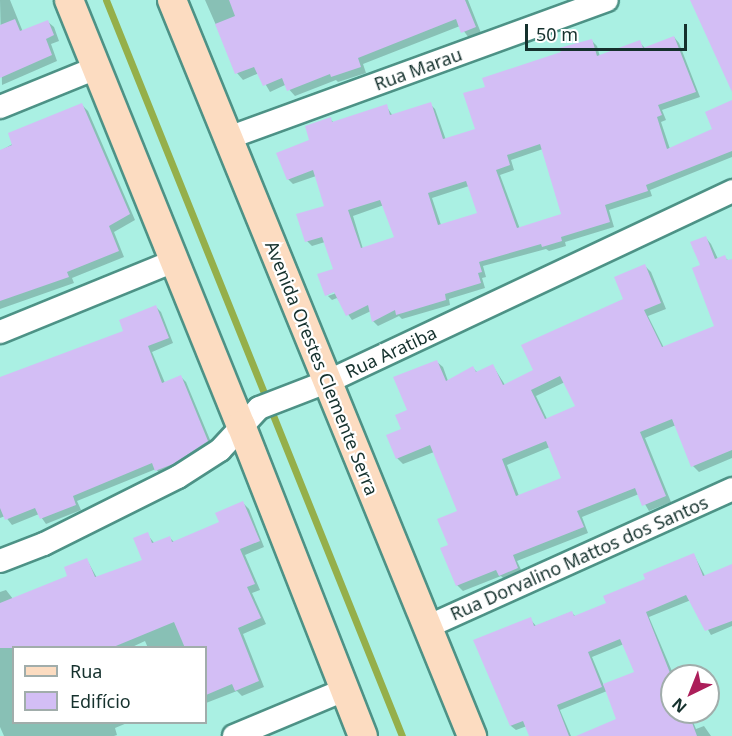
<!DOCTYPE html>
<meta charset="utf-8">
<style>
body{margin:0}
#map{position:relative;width:732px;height:736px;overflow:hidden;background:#aaf0e3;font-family:"Noto Sans",sans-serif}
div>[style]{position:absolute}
.shadow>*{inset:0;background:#0003}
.stream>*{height:7px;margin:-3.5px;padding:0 3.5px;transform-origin:3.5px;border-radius:3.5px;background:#95af4a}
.building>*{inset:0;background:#d3bef5}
.roads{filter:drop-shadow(2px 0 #4d9286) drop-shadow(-2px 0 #4d9286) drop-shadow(0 2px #4d9286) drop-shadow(0 -2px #4d9286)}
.minor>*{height:22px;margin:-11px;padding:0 11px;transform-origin:11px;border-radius:11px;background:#fff}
.major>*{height:28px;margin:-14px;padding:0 14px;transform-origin:14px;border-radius:14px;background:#fcdcc1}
span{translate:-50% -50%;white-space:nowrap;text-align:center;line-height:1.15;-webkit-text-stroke:4.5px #fff;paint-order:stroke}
.street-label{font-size:18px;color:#15312d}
.legend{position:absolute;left:12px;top:646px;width:195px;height:78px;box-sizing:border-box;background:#fff;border:2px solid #a1adab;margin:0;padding:8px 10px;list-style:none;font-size:18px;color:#15312d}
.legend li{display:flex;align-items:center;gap:12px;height:30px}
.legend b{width:30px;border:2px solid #a1adab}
.north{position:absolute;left:660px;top:664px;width:60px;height:60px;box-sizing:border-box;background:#fff;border:2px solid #a1adab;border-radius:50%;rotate:223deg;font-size:16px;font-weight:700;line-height:24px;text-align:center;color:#15312d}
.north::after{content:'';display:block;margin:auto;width:21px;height:27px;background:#ac1e5a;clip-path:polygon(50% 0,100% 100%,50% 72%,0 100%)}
.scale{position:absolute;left:525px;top:24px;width:162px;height:27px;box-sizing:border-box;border:3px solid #15312d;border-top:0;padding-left:8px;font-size:18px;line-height:21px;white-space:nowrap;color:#15312d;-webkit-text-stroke:4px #fff;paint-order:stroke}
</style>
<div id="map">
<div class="shadow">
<i style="clip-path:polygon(0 0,10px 0,23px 32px,48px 22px,54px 27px,59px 41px,51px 44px,57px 61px,2px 85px)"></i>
<i style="clip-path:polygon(205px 0,468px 0,481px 33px,469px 38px,460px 26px,363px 64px,366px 73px,338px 82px,336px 80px,295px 96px,285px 85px,270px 92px,259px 73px,243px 80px,237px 73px)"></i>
<i style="clip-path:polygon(evenodd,674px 37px,679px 43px,700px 97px,662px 110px,666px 120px,661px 122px,670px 149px,714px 130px,732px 102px,732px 157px,650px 190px,652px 196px,609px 210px,614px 227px,565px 242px,566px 246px,549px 251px,546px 249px,483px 266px,486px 277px,482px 278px,485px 288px,449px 299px,450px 305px,402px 319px,399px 316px,378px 326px,373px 321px,371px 311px,352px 320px,337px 298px,332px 300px,328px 296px,342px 291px,341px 288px,327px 295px,319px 275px,335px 270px,325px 242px,312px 246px,307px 241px,326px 207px,316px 176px,293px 184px,288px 179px,311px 141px,330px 119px,334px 123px,386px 106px,393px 116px,430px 104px,435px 109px,446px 140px,477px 130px,486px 88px,562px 53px,592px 41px,597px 46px,600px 57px,639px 42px,645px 48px,674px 37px,543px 149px,563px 215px,520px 229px,500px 175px,514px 170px,511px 160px,543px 149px,674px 37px,469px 186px,479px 214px,441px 225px,432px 198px,469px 186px,674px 37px,384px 205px,395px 238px,363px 249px,353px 216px,384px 205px)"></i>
<i style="clip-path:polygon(82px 105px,88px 111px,135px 220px,114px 232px,124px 257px,72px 278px,74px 283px,0 309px,0 151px)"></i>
<i style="clip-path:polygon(evenodd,706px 238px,711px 244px,718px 259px,724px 257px,729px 261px,732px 260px,732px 458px,699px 472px,693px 466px,676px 425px,645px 438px,671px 502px,649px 511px,639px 494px,582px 517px,588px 533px,517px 561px,523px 574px,506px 581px,501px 576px,463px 591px,457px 585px,450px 546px,459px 512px,434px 452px,403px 464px,397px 458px,409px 411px,437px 362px,443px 367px,448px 381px,473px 368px,478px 373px,493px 366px,505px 385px,535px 371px,625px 300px,645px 266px,651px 272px,666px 309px,648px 316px,664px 348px,716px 327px,701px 266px,706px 238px,565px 382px,577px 407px,547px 419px,536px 396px,565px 382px,706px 238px,550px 447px,563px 478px,519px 496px,507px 465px,550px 447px)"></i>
<i style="clip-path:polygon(156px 307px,161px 312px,173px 343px,152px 352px,165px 383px,181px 377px,186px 382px,213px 447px,162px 476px,156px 469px,77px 501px,81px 510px,46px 524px,39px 514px,12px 525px,5px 516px,0 518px,0 379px,125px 332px)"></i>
<i style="clip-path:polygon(243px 503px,249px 509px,264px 547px,245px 555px,260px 590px,252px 593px,266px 624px,243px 634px,264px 687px,242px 696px,237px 691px,206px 703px,206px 648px,148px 648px,145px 641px,130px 648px,14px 648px,14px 722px,127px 723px,115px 728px,117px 735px,114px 736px,4px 736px,0 727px,0 592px,6px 590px,13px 599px,69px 577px,87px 560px,97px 578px,143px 561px,147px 534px,155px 544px,170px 538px,174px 542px,221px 523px)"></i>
<i style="clip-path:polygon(evenodd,694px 555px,705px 576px,732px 566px,732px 626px,711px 635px,691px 600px,649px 617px,674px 676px,672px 712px,689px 712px,696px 729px,704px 726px,711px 736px,578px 736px,618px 720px,607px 691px,560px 710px,571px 736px,531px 736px,527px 726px,516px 730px,511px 726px,475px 641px,530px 619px,536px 626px,571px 612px,576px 617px,608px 604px,694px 555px,624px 644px,636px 673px,604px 686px,592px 657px,624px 644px)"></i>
</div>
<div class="stream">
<i style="left:106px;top:0;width:793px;rotate:68.09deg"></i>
</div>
<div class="building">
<i style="clip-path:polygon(229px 0,465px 0,476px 27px,461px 33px,456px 19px,358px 58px,361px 67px,331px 77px,330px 74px,287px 91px,282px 78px,263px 86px,254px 67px,235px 74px,215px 24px,235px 16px)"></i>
<i style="clip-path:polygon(690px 0,732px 0,732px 92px)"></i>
<i style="clip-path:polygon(15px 19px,20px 31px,48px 20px,54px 35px,46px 39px,52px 55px,0 78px,0 25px)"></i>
<i style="clip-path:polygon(evenodd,674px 36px,696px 92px,658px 105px,662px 115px,657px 117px,667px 149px,712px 129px,705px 112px,732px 100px,732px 151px,646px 185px,648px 191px,605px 205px,610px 222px,561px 237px,562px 241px,542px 247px,541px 244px,479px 262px,482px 272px,478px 273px,481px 283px,445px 294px,446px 300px,396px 315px,395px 310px,372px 322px,368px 305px,346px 316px,334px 292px,325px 296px,317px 274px,333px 269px,322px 237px,305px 242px,296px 214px,324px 206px,313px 170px,287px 180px,276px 153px,309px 140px,305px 126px,331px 117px,332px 122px,387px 104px,390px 115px,431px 102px,443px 139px,475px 129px,463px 93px,485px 87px,482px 78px,561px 52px,559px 48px,592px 39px,597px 56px,640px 40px,643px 48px,674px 36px,540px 144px,561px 214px,517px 228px,496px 170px,510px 165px,507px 155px,540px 144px,674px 36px,466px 181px,477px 213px,438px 225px,428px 193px,466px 181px,674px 36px,380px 200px,394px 237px,361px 248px,348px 210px,380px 200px)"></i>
<i style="clip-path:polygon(82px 103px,130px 214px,109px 226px,119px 251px,67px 272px,69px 277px,0 301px,0 150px,12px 145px,8px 133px)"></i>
<i style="clip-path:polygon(evenodd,706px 236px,715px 259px,725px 255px,727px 260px,732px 259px,732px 450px,691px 467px,672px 419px,640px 432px,666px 496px,642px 506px,635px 488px,577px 511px,584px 527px,513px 555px,518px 568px,499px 576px,496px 570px,456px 586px,440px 548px,448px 545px,437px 519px,457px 511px,430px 445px,396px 459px,386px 435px,401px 429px,395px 415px,407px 410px,393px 377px,437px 360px,446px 381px,473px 366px,476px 372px,493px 364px,503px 385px,533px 370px,521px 345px,623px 299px,614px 277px,645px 264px,661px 303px,644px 310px,662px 347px,714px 326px,692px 268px,700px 265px,690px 242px,706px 236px,560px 376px,575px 406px,545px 419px,531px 390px,560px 376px,706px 236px,546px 441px,561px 478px,516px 496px,502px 459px,546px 441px)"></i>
<i style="clip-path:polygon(156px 305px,169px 338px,148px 346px,162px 383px,181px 375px,208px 441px,173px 464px,155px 471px,152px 463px,73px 496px,76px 505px,40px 519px,35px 508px,5px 520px,0 508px,0 377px,123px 331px,119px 320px)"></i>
<i style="clip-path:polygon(243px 501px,260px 541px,240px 549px,255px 584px,247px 587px,261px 618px,238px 628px,259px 681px,235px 691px,232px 684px,206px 695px,206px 648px,185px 648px,174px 622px,111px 648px,0 648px,0 603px,67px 576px,64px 567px,87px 558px,95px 577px,142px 560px,133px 538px,148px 532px,152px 543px,170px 536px,172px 542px,219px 522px,215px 513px)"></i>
<i style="clip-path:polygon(694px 553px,703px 576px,732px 564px,732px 621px,705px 631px,686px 595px,646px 612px,672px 678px,672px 712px,688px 712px,697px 736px,576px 736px,616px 719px,603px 684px,634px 672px,620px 639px,588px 652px,602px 687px,557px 705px,569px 736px,529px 736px,523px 721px,510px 726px,473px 640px,531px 617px,534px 626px,572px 611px,574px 616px,606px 603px,603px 596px,645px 579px,643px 574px)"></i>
</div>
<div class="roads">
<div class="minor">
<i style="left:0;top:107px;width:104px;rotate:-22.1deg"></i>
<i style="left:228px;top:138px;width:403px;rotate:-20deg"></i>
<i style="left:0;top:332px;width:188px;rotate:-22.2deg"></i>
<i style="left:0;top:561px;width:47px;rotate:-21.1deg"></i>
<i style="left:44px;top:544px;width:150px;rotate:-26.6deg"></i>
<i style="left:178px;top:477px;width:50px;rotate:-32.7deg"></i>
<i style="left:220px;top:450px;width:57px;rotate:-47.1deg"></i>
<i style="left:259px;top:408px;width:75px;rotate:-21.1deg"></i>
<i style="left:329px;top:381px;width:446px;rotate:-25.2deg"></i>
<i style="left:427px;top:627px;width:335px;rotate:-24.3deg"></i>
<i style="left:234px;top:736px;width:119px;rotate:-22.7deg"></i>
</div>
<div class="major">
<i style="left:69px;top:0;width:458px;rotate:68deg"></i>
<i style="left:241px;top:425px;width:334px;rotate:68.6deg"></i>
<i style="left:172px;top:0;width:795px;rotate:67.82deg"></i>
</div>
</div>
<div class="street-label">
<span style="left:418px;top:69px;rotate:-20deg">Rua Marau</span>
<span style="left:391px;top:352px;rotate:-25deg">Rua Aratiba</span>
<span style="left:322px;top:368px;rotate:68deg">Avenida Orestes Clemente Serra</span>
<span style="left:579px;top:558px;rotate:-24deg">Rua Dorvalino Mattos dos Santos</span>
</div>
<ul class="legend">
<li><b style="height:8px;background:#fcdcc1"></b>Rua</li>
<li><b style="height:16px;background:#d3bef5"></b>Edifício</li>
</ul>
<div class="north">N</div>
<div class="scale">50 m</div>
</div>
